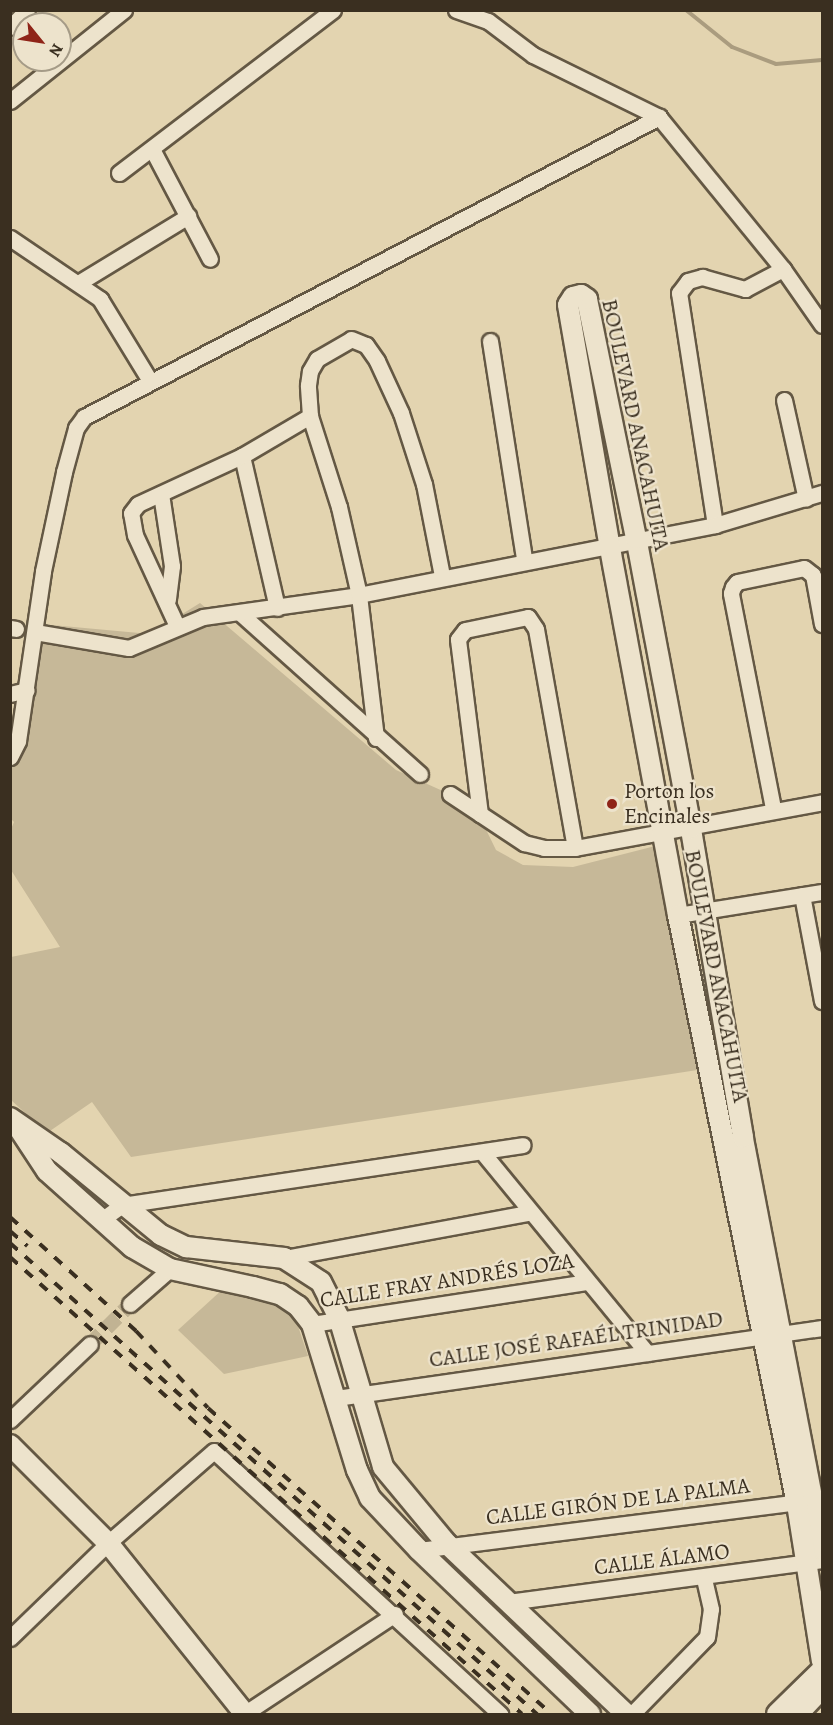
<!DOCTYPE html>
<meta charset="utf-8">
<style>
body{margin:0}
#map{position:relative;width:833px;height:1725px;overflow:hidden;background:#e3d4b0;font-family:Alegreya,serif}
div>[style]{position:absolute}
.green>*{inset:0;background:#c6b898}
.stream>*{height:4px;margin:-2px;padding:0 2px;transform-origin:2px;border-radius:2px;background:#aa9c7f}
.street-tunnel>*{height:15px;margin-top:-7.5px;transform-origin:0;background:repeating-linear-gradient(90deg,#c1b393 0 15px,transparent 0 23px)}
.roads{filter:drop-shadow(2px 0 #645844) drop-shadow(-2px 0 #645844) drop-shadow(0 2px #645844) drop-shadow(0 -2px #645844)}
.street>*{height:15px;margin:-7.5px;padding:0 7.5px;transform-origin:7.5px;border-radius:7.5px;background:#ede3cc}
.secondary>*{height:20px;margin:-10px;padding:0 10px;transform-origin:10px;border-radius:10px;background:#ede3cc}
.rail>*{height:4px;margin-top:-2px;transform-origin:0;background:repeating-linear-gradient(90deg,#3a2f20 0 10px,transparent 0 20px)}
.dots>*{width:16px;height:16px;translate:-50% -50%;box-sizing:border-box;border:3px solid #ede3cc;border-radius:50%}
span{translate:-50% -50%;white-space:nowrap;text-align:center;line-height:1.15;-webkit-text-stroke:4.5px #ede3cc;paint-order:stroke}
.street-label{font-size:22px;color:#3a2f20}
.poi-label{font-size:22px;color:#3a2f20}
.left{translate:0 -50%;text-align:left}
.frame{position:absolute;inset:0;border:12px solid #3a2f20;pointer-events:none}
.north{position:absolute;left:12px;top:12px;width:60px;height:60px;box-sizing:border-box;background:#ede3cc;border:2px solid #a59b87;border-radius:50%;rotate:120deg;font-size:16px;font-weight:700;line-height:24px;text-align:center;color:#3a2f20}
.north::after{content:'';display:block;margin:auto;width:21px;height:27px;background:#8f2418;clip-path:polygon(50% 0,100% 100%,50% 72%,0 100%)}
</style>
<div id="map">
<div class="green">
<i style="clip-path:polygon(200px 603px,396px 770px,474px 805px,496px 850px,523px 865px,573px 867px,671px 842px,704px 1069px,131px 1157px,92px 1102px,47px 1133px,11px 1100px,11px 957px,60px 947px,11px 870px,11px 829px,14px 822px,10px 818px,11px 736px,41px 624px,150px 634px)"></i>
<i style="clip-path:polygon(224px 1288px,262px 1295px,294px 1314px,308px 1356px,224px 1374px,178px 1330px)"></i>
</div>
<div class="stream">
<i style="left:686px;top:10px;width:59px;rotate:38.8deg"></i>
<i style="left:732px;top:47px;width:47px;rotate:21.1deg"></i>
<i style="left:776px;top:64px;width:46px;rotate:-5deg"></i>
</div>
<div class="street-tunnel">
<i style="left:90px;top:1344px;width:57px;rotate:-45deg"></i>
</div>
<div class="roads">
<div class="street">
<i style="left:456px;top:10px;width:34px;rotate:19deg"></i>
<i style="left:488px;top:21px;width:56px;rotate:37.1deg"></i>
<i style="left:533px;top:55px;width:140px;rotate:26.2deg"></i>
<i style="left:659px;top:117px;width:196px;rotate:50.8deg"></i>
<i style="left:783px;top:269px;width:68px;rotate:55.1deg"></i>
<i style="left:10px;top:27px;width:24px;rotate:-45deg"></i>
<i style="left:10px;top:101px;width:146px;rotate:-38.6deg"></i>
<i style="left:152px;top:149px;width:124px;rotate:62.2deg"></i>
<i style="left:119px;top:173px;width:269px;rotate:-37.3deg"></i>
<i style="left:10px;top:238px;width:109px;rotate:34.1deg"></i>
<i style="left:100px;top:299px;width:96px;rotate:58.6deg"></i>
<i style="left:80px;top:282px;width:127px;rotate:-31.4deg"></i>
<i style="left:490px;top:341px;width:221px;rotate:81.1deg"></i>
<i style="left:784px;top:400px;width:101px;rotate:77.5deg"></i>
<i style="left:242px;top:456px;width:156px;rotate:77deg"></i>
<i style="left:161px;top:494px;width:73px;rotate:81.3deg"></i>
<i style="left:172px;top:566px;width:34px;rotate:97deg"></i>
<i style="left:715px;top:525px;width:235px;rotate:-98.8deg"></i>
<i style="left:679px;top:293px;width:15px;rotate:-53deg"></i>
<i style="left:688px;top:281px;width:15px;rotate:-16deg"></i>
<i style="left:702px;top:277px;width:45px;rotate:15.6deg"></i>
<i style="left:745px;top:289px;width:43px;rotate:-27.8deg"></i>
<i style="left:241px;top:614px;width:240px;rotate:41.8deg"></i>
<i style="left:177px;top:626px;width:100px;rotate:-114.8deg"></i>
<i style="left:135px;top:535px;width:22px;rotate:-100deg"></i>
<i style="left:131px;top:513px;width:11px;rotate:-52deg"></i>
<i style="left:138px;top:504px;width:115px;rotate:-24.8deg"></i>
<i style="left:242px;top:456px;width:79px;rotate:-30.5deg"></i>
<i style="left:10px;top:628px;width:6px;rotate:9deg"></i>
<i style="left:35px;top:632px;width:95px;rotate:9.7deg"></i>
<i style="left:129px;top:648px;width:80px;rotate:-22.7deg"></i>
<i style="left:203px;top:617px;width:158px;rotate:-8deg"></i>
<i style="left:359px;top:595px;width:363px;rotate:-11.1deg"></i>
<i style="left:715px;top:525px;width:112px;rotate:-16.7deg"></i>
<i style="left:10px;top:694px;width:17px;rotate:-13deg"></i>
<i style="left:376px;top:738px;width:144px;rotate:-96.8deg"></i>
<i style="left:359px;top:595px;width:90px;rotate:-102.8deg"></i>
<i style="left:339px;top:507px;width:96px;rotate:-107.7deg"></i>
<i style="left:310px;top:416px;width:31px;rotate:-94deg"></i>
<i style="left:308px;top:385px;width:14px;rotate:-82deg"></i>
<i style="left:310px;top:371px;width:14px;rotate:-60deg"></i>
<i style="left:317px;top:359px;width:39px;rotate:-30deg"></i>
<i style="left:351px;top:339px;width:16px;rotate:22deg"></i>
<i style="left:366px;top:345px;width:19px;rotate:55deg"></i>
<i style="left:377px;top:361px;width:57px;rotate:65.2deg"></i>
<i style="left:401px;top:413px;width:75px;rotate:72.1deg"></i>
<i style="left:424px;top:484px;width:94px;rotate:78.9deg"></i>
<i style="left:10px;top:757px;width:18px;rotate:-63deg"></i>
<i style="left:18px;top:741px;width:172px;rotate:-81.6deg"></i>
<i style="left:43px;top:571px;width:101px;rotate:-78deg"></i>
<i style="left:64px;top:472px;width:46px;rotate:-74.7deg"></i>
<i style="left:76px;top:428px;width:14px;rotate:-54deg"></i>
<i style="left:84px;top:417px;width:649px;rotate:-27.55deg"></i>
<i style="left:450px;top:794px;width:89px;rotate:33.5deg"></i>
<i style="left:524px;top:843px;width:21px;rotate:14deg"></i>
<i style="left:544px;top:848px;width:31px"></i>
<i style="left:575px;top:848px;width:251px;rotate:-10.5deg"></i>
<i style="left:773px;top:808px;width:219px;rotate:-101.1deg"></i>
<i style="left:731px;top:593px;width:6px;rotate:-72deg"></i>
<i style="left:733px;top:587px;width:6px;rotate:-51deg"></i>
<i style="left:737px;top:582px;width:68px;rotate:-11.8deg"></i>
<i style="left:804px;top:568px;width:11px;rotate:38deg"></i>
<i style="left:813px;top:575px;width:50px;rotate:79.6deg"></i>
<i style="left:480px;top:814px;width:176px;rotate:-97.2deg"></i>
<i style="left:458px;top:639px;width:11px;rotate:-52deg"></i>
<i style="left:465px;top:630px;width:64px;rotate:-11.7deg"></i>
<i style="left:528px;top:617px;width:14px;rotate:56deg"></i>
<i style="left:536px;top:629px;width:222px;rotate:79.9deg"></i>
<i style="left:802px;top:895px;width:108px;rotate:79.3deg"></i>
<i style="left:678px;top:915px;width:146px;rotate:-9.1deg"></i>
<i style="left:483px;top:1153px;width:259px;rotate:50.6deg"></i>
<i style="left:100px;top:1221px;width:27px;rotate:-36deg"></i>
<i style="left:122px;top:1205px;width:405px;rotate:-8.5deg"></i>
<i style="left:284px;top:1258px;width:251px;rotate:-10.5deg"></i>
<i style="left:130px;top:1304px;width:53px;rotate:-41.2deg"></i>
<i style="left:312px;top:1324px;width:279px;rotate:-8.7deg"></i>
<i style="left:336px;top:1398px;width:491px;rotate:-8.2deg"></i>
<i style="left:10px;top:1420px;width:110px;rotate:-43.5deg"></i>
<i style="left:419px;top:1550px;width:406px;rotate:-7.2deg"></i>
<i style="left:508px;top:1602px;width:317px;rotate:-7.6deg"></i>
<i style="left:10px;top:1638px;width:136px;rotate:-44.1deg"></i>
<i style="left:108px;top:1543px;width:140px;rotate:-41deg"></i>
<i style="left:214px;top:1451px;width:389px;rotate:42.6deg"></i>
<i style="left:244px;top:1714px;width:181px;rotate:-33.5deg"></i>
<i style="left:632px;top:1714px;width:107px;rotate:-45.8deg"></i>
<i style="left:707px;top:1637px;width:28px;rotate:-82deg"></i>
<i style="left:711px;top:1609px;width:32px;rotate:-103deg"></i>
</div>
<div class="secondary">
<i style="left:10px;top:1118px;width:62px;rotate:34.5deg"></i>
<i style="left:61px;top:1153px;width:129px;rotate:39.4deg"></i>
<i style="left:161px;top:1235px;width:28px;rotate:26deg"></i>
<i style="left:186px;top:1247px;width:99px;rotate:6.4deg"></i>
<i style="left:284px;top:1258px;width:44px;rotate:33deg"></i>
<i style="left:321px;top:1282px;width:40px;rotate:63.4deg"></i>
<i style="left:339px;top:1318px;width:155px;rotate:73.5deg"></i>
<i style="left:383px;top:1467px;width:100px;rotate:50.3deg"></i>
<i style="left:447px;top:1544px;width:247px;rotate:43.5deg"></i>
<i style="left:20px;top:1130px;width:49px;rotate:56.6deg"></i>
<i style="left:47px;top:1171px;width:114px;rotate:41.8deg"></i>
<i style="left:132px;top:1247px;width:44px;rotate:30.1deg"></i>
<i style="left:170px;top:1269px;width:85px;rotate:12.2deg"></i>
<i style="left:253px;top:1287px;width:28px;rotate:15deg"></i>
<i style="left:280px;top:1294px;width:22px;rotate:34deg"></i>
<i style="left:298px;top:1306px;width:23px;rotate:52deg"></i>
<i style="left:312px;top:1324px;width:153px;rotate:72.9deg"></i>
<i style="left:357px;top:1470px;width:31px;rotate:65deg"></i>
<i style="left:370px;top:1498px;width:71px;rotate:46.7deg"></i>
<i style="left:419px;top:1550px;width:237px;rotate:43.8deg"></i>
<i style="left:10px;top:1445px;width:139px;rotate:45deg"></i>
<i style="left:108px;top:1543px;width:219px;rotate:51.3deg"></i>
<i style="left:822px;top:1549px;width:420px;rotate:-100.9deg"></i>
<i style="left:743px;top:1137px;width:313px;rotate:-99.6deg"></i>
<i style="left:691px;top:828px;width:295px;rotate:-100.7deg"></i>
<i style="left:636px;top:538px;width:244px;rotate:-101.6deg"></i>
<i style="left:587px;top:299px;width:7px;rotate:-146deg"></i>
<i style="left:581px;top:295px;width:8px;rotate:166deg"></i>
<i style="left:573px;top:297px;width:9px;rotate:122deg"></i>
<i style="left:568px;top:305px;width:242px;rotate:80.2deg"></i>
<i style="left:609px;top:543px;width:378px;rotate:79.5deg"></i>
<i style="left:678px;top:915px;width:601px;rotate:78.58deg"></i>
<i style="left:797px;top:1504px;width:159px;rotate:81deg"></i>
<i style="left:777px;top:1714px;width:63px;rotate:-44.4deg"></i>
<i style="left:798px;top:1714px;width:35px;rotate:-47deg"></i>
</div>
</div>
<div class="rail">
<i style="left:10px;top:1217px;width:170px;rotate:42.1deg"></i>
<i style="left:136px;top:1331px;width:105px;rotate:46.9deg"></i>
<i style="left:208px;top:1408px;width:460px;rotate:41.7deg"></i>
<i style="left:10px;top:1231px;width:23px;rotate:41deg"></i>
<i style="left:10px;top:1243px;width:707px;rotate:41.79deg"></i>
<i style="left:10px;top:1257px;width:686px;rotate:41.75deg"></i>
</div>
<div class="dots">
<i style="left:612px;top:804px;background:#8f2418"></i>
</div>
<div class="street-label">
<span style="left:635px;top:425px;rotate:78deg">BOULEVARD ANACAHUITA</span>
<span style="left:716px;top:976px;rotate:79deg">BOULEVARD ANACAHUITA</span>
<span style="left:447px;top:1281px;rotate:-9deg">CALLE FRAY ANDRÉS LOZA</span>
<span style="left:576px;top:1340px;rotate:-8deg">CALLE JOSÉ RAFAÉL TRINIDAD</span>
<span style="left:618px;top:1502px;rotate:-7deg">CALLE GIRÓN DE LA PALMA</span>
<span style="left:662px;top:1560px;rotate:-7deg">CALLE ÁLAMO</span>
</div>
<div class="poi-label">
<span class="left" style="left:624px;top:804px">Porton los<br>Encinales</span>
</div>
<div class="frame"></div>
<div class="north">N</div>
</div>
